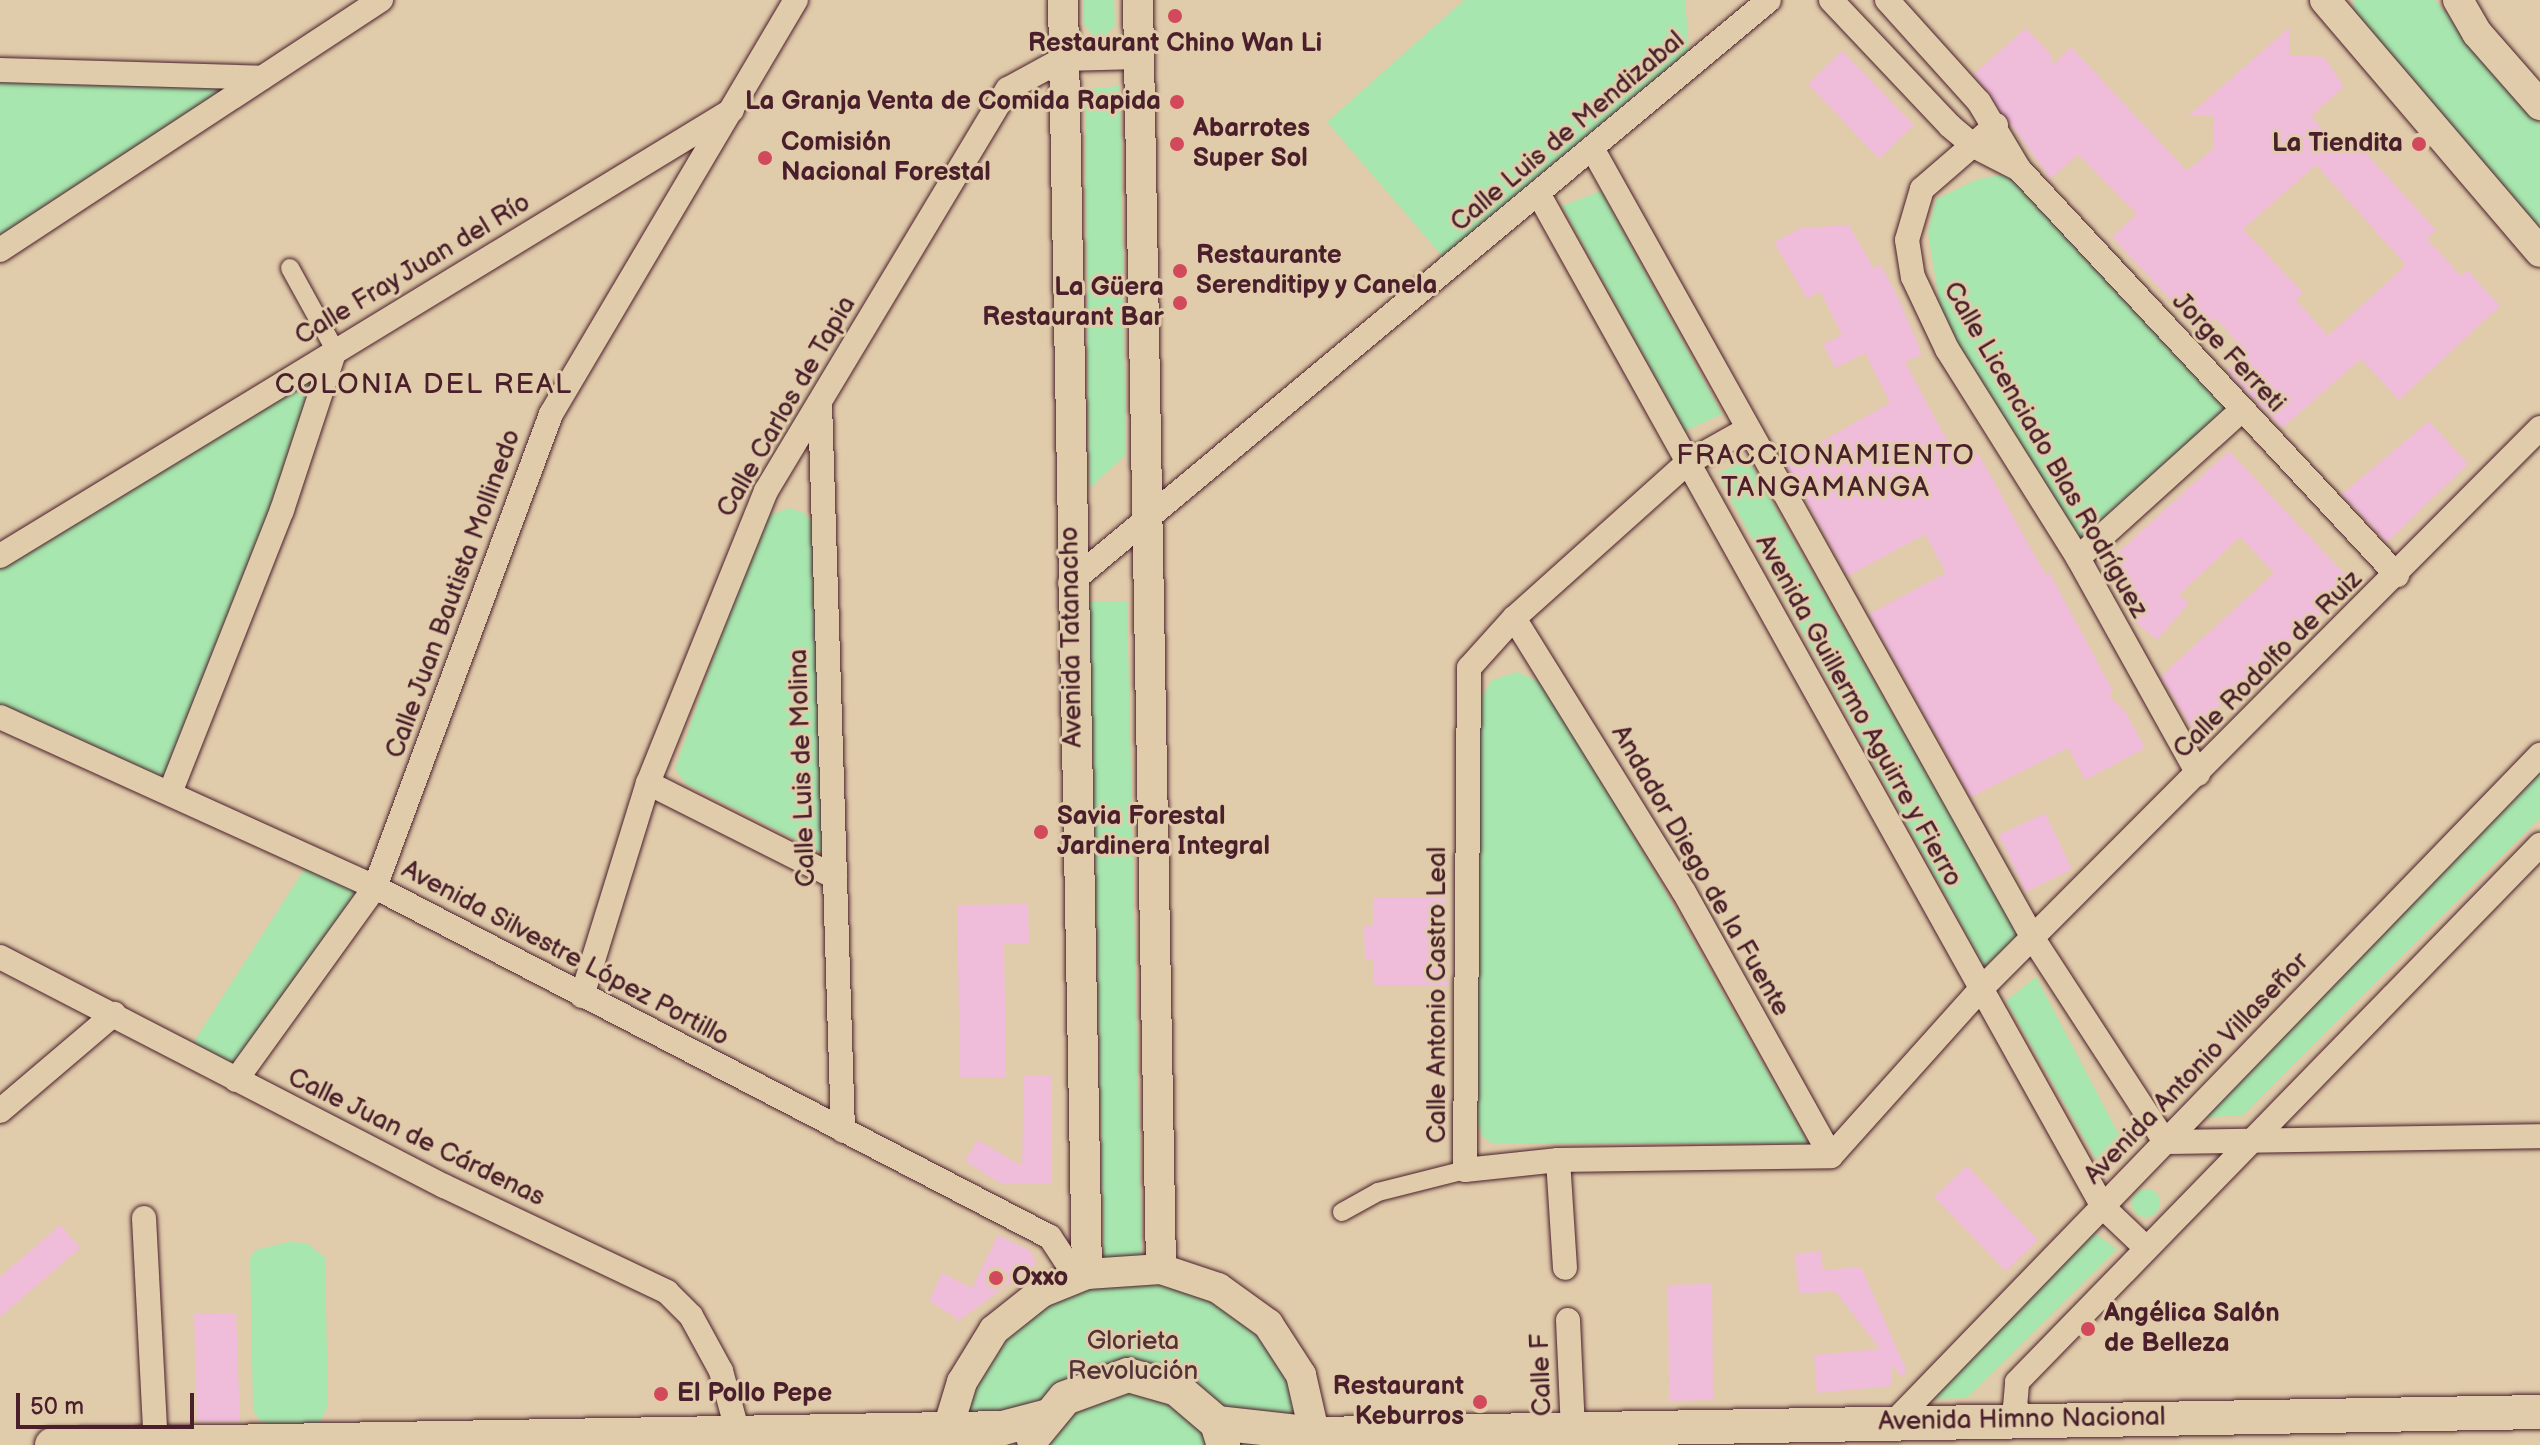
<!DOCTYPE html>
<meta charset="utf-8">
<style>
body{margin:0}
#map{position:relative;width:2540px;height:1445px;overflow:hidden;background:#e0cbaa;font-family:"Balsamiq Sans",sans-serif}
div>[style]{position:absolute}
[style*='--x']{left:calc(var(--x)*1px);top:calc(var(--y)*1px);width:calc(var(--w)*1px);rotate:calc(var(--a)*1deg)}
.green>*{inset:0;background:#a7e6ae}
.round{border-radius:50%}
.building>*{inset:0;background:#efbcda}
.roads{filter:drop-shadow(0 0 2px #4a1f2b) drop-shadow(0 0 2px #4a1f2b)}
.pedestrian>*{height:18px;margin:-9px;padding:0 9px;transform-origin:9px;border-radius:9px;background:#e0cbaa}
.minor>*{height:24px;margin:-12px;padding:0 12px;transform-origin:12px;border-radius:12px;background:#e0cbaa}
.tertiary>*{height:30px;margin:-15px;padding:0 15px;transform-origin:15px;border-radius:15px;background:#e0cbaa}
.secondary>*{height:34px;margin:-17px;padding:0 17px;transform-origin:17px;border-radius:17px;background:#e0cbaa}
.dots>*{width:22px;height:22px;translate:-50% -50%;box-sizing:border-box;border:4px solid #e0cbaa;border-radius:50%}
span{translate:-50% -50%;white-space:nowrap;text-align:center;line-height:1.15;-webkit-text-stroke:6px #e0cbaa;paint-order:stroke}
.poi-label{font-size:26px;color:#4a1f2b;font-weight:700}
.right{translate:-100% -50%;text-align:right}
.left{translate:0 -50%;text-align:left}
.street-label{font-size:26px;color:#4a1f2b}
.park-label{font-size:26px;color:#533338}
.neighbourhood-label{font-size:28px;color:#4a1f2b;letter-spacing:2px}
.scale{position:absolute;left:16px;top:1393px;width:178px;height:36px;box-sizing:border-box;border:4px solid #4a1f2b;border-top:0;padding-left:10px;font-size:24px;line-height:28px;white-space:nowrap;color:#4a1f2b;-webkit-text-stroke:6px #e0cbaa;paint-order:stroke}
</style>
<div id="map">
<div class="green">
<i style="clip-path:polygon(1084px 0,1114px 0,1115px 26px,1098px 42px,1084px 24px)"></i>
<i style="clip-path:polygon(1464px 0,1685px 0,1689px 51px,1443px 257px,1327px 122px)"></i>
<i style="clip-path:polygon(2354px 0,2435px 0,2540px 125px,2540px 231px,2353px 11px)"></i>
<i style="clip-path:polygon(0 70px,262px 78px,0 250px)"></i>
<i style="clip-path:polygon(1120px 86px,1126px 454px,1089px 489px,1085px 89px)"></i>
<i style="clip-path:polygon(2006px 174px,2026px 181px,2243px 409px,2079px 554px,1947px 349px,1928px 233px,1936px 199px,1978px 179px)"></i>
<i style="clip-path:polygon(1601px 191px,1722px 414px,1685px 431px,1562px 206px)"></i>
<i style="clip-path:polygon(335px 350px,170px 793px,0 717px,0 556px)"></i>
<i style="clip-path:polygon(1747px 458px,2018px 934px,1984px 967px,1717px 474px)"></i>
<i style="clip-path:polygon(789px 508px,804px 513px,816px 527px,828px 856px,686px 784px,675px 769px,755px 536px,767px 516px)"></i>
<i style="clip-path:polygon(1089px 601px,1127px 601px,1142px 1259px,1104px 1262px)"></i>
<i style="clip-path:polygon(1517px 672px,1548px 685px,1808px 1143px,1493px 1144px,1483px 1137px,1478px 1124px,1477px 704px,1492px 680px)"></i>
<i style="clip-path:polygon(2540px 773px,2540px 818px,2243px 1115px,2195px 1118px)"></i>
<i style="clip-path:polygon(312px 857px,375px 887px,236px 1080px,186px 1054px)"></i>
<i style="clip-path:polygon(2036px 977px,2119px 1135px,2096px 1159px,2006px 1001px)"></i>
<i class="round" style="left:2132px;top:1189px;width:28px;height:28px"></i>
<i style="clip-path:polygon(2086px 1227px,2117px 1249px,1967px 1398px,1921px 1399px)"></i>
<i style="clip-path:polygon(288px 1242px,307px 1243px,325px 1258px,328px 1406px,320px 1422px,308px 1426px,269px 1424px,260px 1421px,253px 1410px,250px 1258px,256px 1250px)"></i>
<i style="clip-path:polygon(1161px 1269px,1268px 1324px,1315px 1445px,951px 1445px,953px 1409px,1042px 1292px)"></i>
</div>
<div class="building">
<i style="clip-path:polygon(evenodd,2290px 27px,2289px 55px,2324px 57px,2344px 87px,2311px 116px,2339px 148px,2351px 137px,2436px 230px,2427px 239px,2461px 276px,2467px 270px,2500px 306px,2399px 400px,2361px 359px,2282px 428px,2227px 370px,2247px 352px,2215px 318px,2201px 332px,2112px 237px,2137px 214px,2078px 154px,2051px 179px,1974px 74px,2026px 28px,2052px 56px,2052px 65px,2071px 47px,2187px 171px,2213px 149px,2214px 116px,2188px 116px,2290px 27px,2316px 165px,2406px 265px,2328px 336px,2296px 300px,2303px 293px,2243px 229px,2316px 165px)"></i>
<i style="clip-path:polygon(1842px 51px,1914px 125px,1879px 159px,1808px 84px)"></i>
<i style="clip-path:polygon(1849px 225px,1874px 269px,1881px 265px,1900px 302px,1922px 354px,1905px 362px,1939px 426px,1961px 463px,1978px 453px,2045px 574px,2049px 572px,2113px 691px,2109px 696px,2125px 711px,2145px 748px,2085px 780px,2068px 748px,1971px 797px,1869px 614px,1946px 573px,1925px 534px,1848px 576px,1785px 462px,1890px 403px,1865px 353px,1835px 368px,1823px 344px,1842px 335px,1820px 291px,1807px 299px,1774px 242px,1801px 228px)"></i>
<i style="clip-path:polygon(2429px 421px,2468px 464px,2387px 542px,2342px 494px)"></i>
<i style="clip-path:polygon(2229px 451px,2354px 584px,2193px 730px,2161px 676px,2274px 573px,2240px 537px,2179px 595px,2189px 603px,2157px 640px,2134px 621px,2137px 617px,2101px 568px)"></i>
<i style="clip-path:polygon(2045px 813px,2072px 869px,2026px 892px,1999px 835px)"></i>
<i style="clip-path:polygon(1446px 897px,1447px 985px,1374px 986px,1374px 960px,1365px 960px,1364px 926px,1373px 925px,1373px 898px)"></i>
<i style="clip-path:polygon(1028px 904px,1029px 944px,1004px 944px,1006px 1077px,960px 1077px,957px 905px)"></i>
<i style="clip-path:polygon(1024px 1076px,1052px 1076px,1052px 1184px,1002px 1184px,965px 1161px,978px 1140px,1022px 1166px)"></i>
<i style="clip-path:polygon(1967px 1166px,2038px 1240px,2006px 1271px,1934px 1197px)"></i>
<i style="clip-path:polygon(60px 1225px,80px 1248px,0 1317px,0 1277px)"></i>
<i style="clip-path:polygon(998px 1235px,1031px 1251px,1036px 1264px,954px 1324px,957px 1318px,929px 1301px,942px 1273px,972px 1288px)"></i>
<i style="clip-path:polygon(1821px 1251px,1823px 1270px,1861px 1267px,1907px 1372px,1901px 1376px,1892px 1365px,1891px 1386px,1817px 1393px,1814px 1355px,1880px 1349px,1835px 1291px,1799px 1294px,1795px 1254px)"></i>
<i style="clip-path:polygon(1712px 1284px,1713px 1400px,1669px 1401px,1668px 1285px)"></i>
<i style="clip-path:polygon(236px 1313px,240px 1422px,197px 1422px,194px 1314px)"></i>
</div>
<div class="roads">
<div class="pedestrian">
<i style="--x:290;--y:268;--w:94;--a:61.2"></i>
<i style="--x:1342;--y:1212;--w:41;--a:-29.1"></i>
<i style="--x:1378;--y:1192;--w:90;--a:-14.2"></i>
</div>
<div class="minor">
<i style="--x:1831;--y:0;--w:173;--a:46.6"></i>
<i style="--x:1950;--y:126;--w:31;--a:40"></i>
<i style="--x:1974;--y:146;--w:51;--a:27.1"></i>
<i style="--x:1887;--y:0;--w:137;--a:48"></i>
<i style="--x:1979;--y:102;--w:78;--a:59.2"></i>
<i style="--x:2019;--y:169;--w:555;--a:47.05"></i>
<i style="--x:0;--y:70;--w:262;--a:1.7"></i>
<i style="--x:1996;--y:125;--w:98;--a:139.1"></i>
<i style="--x:1922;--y:189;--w:53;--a:106.4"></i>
<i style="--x:1907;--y:240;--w:37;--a:81"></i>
<i style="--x:1913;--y:277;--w:80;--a:64.7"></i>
<i style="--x:1947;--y:349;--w:247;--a:57.9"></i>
<i style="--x:2078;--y:558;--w:247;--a:60.9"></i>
<i style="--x:1592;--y:148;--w:907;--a:60.83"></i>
<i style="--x:2034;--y:940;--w:241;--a:57"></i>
<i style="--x:2165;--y:1142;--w:375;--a:-0.9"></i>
<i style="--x:1538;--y:193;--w:1161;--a:60.87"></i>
<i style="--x:2103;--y:1207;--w:57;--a:43.6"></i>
<i style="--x:0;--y:250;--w:456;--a:-33.3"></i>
<i style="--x:820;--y:403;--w:728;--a:88.19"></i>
<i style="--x:1746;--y:430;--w:68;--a:150.8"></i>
<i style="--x:1687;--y:463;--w:232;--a:138.1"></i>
<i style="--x:1514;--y:618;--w:67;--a:132"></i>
<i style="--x:1469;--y:668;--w:502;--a:90.46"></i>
<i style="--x:1465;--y:1170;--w:94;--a:-6.1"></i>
<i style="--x:1558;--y:1160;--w:273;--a:-0.8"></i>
<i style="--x:1831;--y:1156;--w:224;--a:-48.1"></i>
<i style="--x:1981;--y:989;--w:792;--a:-45.1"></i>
<i style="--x:0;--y:556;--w:857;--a:-31.35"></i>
<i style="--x:2078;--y:558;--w:222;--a:-42.1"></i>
<i style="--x:1070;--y:583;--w:910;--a:-39.83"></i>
<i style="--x:1514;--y:618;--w:322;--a:58.2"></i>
<i style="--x:1684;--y:892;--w:302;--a:60.9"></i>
<i style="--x:0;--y:717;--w:412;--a:24.4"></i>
<i style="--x:375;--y:887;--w:760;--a:27.41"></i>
<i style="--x:1050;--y:1237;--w:49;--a:56.6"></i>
<i style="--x:648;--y:783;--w:209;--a:26.7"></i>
<i style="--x:170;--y:793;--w:304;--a:-68.4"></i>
<i style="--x:282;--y:510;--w:169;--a:-71.7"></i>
<i style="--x:0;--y:957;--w:500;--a:27.3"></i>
<i style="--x:444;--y:1186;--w:247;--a:25.4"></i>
<i style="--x:667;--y:1292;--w:34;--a:45"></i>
<i style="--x:691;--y:1316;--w:63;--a:61.4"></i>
<i style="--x:721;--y:1371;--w:64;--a:74.7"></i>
<i style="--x:582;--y:996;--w:223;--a:-72.8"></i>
<i style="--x:648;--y:783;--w:315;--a:-68"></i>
<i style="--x:766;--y:491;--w:469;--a:-59"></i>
<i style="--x:1008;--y:89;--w:63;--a:-28.6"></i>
<i style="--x:1063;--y:59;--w:76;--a:-1.5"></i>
<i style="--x:236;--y:1080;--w:238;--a:-54.2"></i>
<i style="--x:375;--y:887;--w:505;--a:-69.59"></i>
<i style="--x:551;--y:414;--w:481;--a:-59.4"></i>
<i style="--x:0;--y:1111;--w:150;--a:-40.4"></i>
<i style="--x:1558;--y:1160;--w:108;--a:86.3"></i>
<i style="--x:144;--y:1218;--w:227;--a:87"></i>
<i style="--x:1568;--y:1320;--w:109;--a:87.4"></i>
<i style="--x:2026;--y:1420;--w:17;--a:-130"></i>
<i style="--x:2015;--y:1407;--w:25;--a:-85"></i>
<i style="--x:2017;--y:1382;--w:750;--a:-45.76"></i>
<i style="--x:1894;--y:1422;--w:929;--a:-45.92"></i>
</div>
<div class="tertiary">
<i style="--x:1063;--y:0;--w:1274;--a:88.92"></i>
<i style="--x:1138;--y:0;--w:1269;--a:88.96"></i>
<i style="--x:2325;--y:0;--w:331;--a:49.5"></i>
<i style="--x:2458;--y:0;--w:38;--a:60"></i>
<i style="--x:2477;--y:33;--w:96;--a:48.8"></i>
<i style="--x:950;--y:1445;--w:17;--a:-97"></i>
<i style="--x:948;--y:1428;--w:48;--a:-73.1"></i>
<i style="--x:962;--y:1382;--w:61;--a:-58.4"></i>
<i style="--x:994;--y:1330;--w:61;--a:-38.4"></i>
<i style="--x:1042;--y:1292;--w:48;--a:-21.8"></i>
<i style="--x:1087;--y:1274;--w:74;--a:-3.9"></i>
<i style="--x:1161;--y:1269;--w:60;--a:18.4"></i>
<i style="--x:1218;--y:1288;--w:62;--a:35.8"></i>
<i style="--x:1268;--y:1324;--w:61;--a:57.1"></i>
<i style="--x:1301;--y:1375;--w:72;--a:77.1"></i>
</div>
<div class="secondary">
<i style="--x:1217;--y:1423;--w:101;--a:6.3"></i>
<i style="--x:1317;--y:1434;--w:1223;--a:-1.03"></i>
<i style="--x:1033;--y:1437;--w:50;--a:-50.6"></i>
<i style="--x:1065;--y:1398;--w:67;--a:-20.1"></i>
<i style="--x:1128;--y:1375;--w:51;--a:15.9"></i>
<i style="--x:1177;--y:1389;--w:52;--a:40.4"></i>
<i style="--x:1217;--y:1423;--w:21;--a:73"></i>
<i style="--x:52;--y:1445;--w:951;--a:-1.02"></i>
<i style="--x:1003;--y:1428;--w:43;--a:-14.7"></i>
</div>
</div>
<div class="dots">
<i style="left:1175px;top:16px;background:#d1495b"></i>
<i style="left:1177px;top:102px;background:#d1495b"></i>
<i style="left:1177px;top:144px;background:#d1495b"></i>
<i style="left:2419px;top:144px;background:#d1495b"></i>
<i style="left:765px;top:158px;background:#d1495b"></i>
<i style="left:1180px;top:271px;background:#d1495b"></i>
<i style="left:1180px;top:303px;background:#d1495b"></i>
<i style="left:1041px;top:832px;background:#d1495b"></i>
<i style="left:996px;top:1278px;background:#d1495b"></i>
<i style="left:2088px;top:1329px;background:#d1495b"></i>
<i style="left:661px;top:1394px;background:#d1495b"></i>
<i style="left:1480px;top:1402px;background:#d1495b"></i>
</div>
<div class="poi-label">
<span style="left:1175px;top:44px">Restaurant Chino Wan Li</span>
<span class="right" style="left:1161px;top:102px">La Granja Venta de Comida Rapida</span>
<span class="left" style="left:1193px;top:144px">Abarrotes<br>Super Sol</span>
<span class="left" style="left:781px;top:158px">Comisión<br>Nacional Forestal</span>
<span class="right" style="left:2403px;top:144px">La Tiendita</span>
<span class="left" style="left:1196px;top:271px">Restaurante<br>Serenditipy y Canela</span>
<span class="right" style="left:1164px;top:303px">La Güera<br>Restaurant Bar</span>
<span class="left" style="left:1057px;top:832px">Savia Forestal<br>Jardinera Integral</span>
<span class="left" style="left:1012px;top:1278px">Oxxo</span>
<span class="left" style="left:2104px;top:1329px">Angélica Salón<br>de Belleza</span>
<span class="right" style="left:1464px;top:1402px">Restaurant<br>Keburros</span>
<span class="left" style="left:677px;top:1394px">El Pollo Pepe</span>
</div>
<div class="street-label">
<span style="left:1568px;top:132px;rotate:-40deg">Calle Luis de Mendizabal</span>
<span style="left:413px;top:270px;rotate:-31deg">Calle Fray Juan del Río</span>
<span style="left:2228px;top:353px;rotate:47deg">Jorge Ferreti</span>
<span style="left:787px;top:407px;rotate:-60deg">Calle Carlos de Tapia</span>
<span style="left:2045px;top:450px;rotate:60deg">Calle Licenciado Blas Rodríguez</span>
<span style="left:454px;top:594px;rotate:-70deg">Calle Juan Bautista Mollinedo</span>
<span style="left:1072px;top:637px;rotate:-91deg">Avenida Tatanacho</span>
<span style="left:2268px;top:665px;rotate:-45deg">Calle Rodolfo de Ruiz</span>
<span style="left:1858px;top:711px;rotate:61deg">Avenida Guillermo Aguirre y Fierro</span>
<span style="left:803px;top:768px;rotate:-92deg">Calle Luis de Molina</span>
<span style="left:1700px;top:871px;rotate:60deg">Andador Diego de la Fuente</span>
<span style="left:565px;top:954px;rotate:28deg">Avenida Silvestre López Portillo</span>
<span style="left:1438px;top:995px;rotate:-90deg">Calle Antonio Castro Leal</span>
<span style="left:2197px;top:1069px;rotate:-46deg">Avenida Antonio Villaseñor</span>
<span style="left:416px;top:1138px;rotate:26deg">Calle Juan de Cárdenas</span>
<span style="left:1542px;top:1375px;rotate:-92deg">Calle F</span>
<span style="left:2022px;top:1420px;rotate:-1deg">Avenida Himno Nacional</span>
</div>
<div class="park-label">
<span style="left:1133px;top:1357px">Glorieta<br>Revolución</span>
</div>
<div class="neighbourhood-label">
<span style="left:424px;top:385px">COLONIA DEL REAL</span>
<span style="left:1826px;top:472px">FRACCIONAMIENTO<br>TANGAMANGA</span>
</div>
<div class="scale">50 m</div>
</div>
